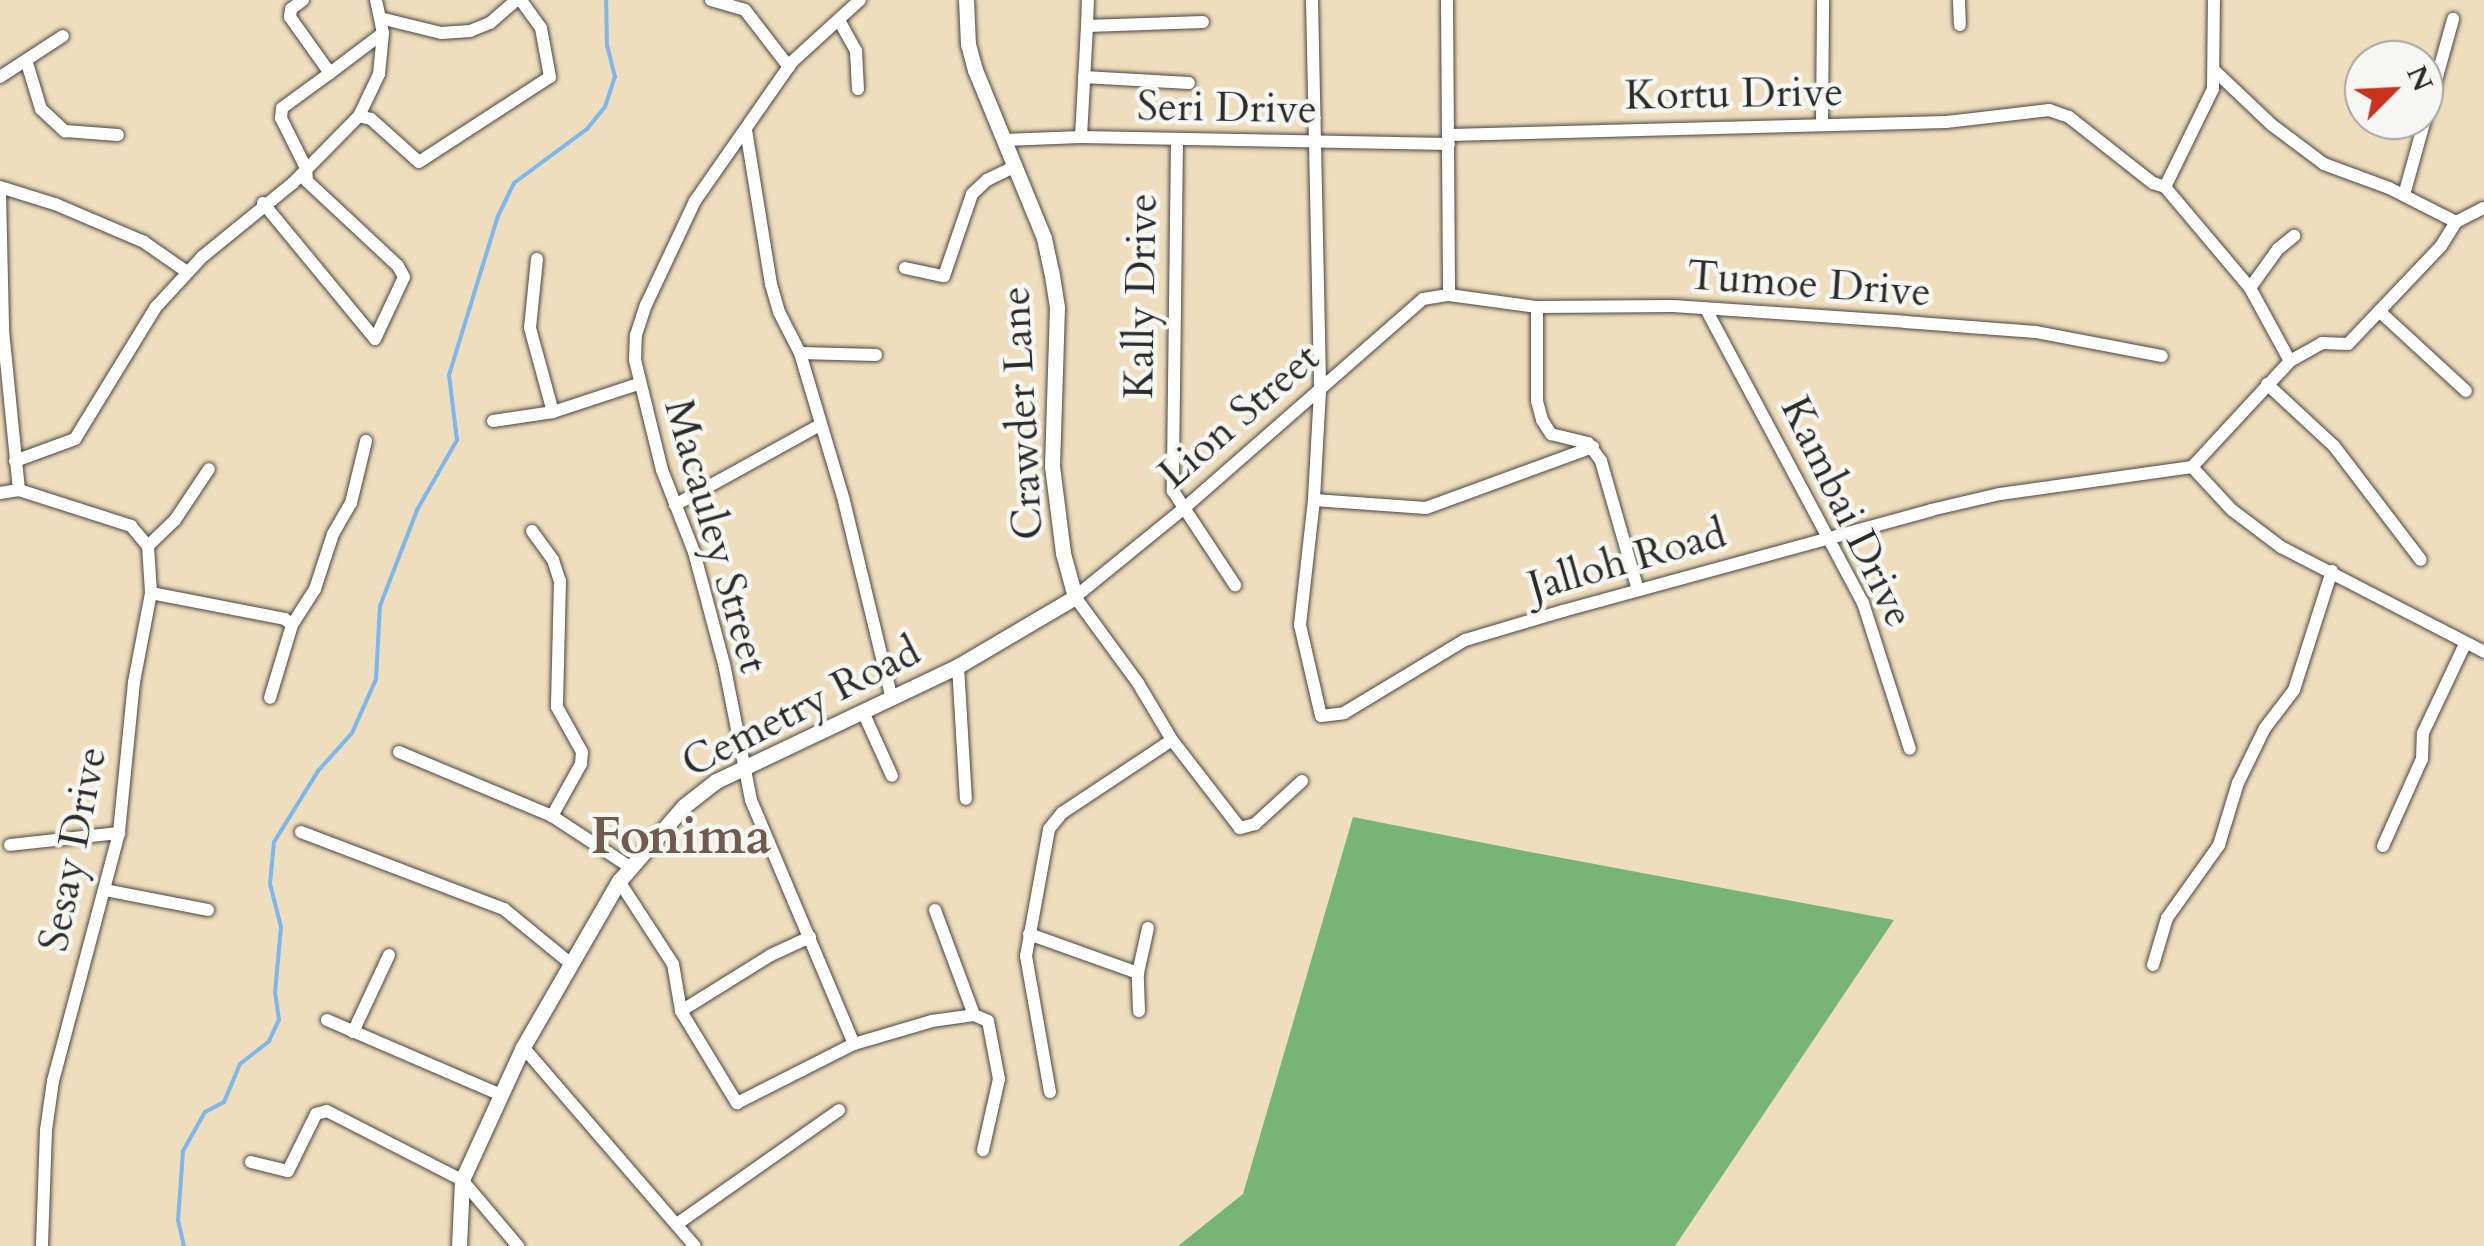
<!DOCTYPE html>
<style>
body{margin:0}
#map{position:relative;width:2484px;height:1246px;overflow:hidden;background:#efdebd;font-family:Cardo,serif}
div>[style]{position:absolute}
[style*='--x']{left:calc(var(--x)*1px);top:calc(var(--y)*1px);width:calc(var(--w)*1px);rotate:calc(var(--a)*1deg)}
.forest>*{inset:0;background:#77b576}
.stream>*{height:4px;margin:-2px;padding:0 2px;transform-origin:2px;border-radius:2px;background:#7cb7ee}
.roads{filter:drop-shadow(0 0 2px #484641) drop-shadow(0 0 2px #484641)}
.minor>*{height:12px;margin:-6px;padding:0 6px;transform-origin:6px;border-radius:6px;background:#fff}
.tertiary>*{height:15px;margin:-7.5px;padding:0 7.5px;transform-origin:7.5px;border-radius:7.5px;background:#fff}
span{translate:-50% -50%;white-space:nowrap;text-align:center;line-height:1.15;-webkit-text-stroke:9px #f6f6f2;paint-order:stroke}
.street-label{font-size:42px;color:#2b2b2b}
.district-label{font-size:52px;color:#705c4e;font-weight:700}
.north{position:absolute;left:2344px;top:40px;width:100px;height:100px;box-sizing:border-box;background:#f6f6f2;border:2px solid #a5a5a2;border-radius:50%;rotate:66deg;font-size:28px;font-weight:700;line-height:40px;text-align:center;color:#2b2b2b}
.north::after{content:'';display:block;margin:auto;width:35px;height:45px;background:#c8321e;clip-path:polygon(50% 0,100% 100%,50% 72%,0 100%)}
</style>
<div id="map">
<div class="forest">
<i style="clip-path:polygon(1353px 817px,1525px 851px,1894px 920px,1675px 1246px,1178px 1246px,1243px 1194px)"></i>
</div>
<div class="stream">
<i style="--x:184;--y:1246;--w:26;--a:-103"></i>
<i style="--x:178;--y:1221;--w:70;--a:-85.9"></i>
<i style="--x:183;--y:1151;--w:45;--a:-60.6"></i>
<i style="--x:205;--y:1112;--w:21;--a:-28"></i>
<i style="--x:224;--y:1102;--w:41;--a:-67.2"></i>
<i style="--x:240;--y:1064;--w:37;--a:-38"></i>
<i style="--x:269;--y:1041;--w:23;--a:-65"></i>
<i style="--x:279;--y:1020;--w:27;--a:-98"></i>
<i style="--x:275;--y:993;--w:66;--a:-84.8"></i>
<i style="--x:281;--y:927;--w:44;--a:-104.3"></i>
<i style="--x:270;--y:884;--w:42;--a:-84.6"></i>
<i style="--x:274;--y:842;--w:84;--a:-58.2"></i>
<i style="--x:318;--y:771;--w:51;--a:-48.2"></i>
<i style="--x:352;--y:733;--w:59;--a:-66"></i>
<i style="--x:376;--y:679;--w:73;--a:-86.9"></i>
<i style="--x:380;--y:606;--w:103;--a:-68.9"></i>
<i style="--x:417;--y:510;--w:81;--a:-60.3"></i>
<i style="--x:457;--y:440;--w:65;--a:-97"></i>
<i style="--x:449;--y:375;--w:166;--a:-72.9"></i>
<i style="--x:498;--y:216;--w:37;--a:-64"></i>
<i style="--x:514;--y:183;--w:91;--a:-36.5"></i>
<i style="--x:587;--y:129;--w:28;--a:-51"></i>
<i style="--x:605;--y:107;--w:32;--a:-72"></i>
<i style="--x:615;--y:77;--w:32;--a:-104"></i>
<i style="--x:607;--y:46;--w:46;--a:-91.2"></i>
</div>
<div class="roads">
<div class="minor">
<i style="--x:303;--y:0;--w:15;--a:143"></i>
<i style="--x:291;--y:9;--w:8;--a:97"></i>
<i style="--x:290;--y:17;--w:69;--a:54.5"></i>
<i style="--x:330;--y:73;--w:66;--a:-37"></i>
<i style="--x:711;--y:0;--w:35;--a:16"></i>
<i style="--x:745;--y:10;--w:72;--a:52.3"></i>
<i style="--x:1312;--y:0;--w:391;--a:88.8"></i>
<i style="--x:1320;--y:391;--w:109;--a:93.2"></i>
<i style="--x:1314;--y:500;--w:126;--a:96.4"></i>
<i style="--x:1300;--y:625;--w:93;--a:77"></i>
<i style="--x:1321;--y:716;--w:23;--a:-7"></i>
<i style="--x:1344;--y:713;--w:141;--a:-31.1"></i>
<i style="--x:1465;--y:640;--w:102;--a:-16.5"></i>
<i style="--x:1563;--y:611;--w:382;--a:-15.3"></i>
<i style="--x:1931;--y:510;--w:71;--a:-13.1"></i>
<i style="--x:2000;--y:494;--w:194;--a:-8"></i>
<i style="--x:1447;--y:0;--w:295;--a:89.6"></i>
<i style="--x:1959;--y:0;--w:25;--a:88"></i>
<i style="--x:380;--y:18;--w:63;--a:13.8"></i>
<i style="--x:441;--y:33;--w:29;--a:-4"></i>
<i style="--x:470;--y:31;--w:22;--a:-22"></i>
<i style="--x:490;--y:23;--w:35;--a:-41"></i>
<i style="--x:840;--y:22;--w:33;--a:61"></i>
<i style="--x:856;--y:51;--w:38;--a:87"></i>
<i style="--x:1087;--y:26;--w:26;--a:-88"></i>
<i style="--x:27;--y:63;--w:48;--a:73.1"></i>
<i style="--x:41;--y:109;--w:33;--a:43"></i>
<i style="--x:65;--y:131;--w:53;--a:4.3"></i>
<i style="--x:2215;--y:71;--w:79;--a:43.5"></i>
<i style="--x:2272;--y:125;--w:65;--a:36.9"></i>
<i style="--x:2324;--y:164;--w:69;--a:20.3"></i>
<i style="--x:2389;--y:188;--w:75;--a:26.9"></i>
<i style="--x:0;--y:77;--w:75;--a:-33.1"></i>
<i style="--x:1084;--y:77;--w:105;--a:3.3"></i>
<i style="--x:359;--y:116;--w:12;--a:14"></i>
<i style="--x:371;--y:119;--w:64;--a:41.9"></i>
<i style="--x:419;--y:162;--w:156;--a:-33"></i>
<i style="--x:550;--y:77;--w:50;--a:-100.4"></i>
<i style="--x:541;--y:28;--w:34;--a:-126"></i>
<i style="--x:1822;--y:124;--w:124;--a:-89.5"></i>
<i style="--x:746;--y:130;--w:156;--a:80.8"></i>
<i style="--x:771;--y:284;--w:29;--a:74"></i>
<i style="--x:779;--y:312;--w:46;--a:62.9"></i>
<i style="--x:800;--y:353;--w:154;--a:73.4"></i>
<i style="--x:844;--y:501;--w:200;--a:76.4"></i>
<i style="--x:1450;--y:135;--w:496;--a:-1.5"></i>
<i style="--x:1946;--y:122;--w:104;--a:-6.6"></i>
<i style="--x:2049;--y:110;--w:21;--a:19"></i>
<i style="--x:2069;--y:117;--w:107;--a:38.2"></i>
<i style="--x:2153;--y:183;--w:13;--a:18"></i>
<i style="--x:2165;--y:187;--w:109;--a:-63.9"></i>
<i style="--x:2213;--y:89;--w:89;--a:-89.4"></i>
<i style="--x:1081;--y:137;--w:111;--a:-86.9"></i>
<i style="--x:1087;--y:26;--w:116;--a:-2"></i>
<i style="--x:1004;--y:140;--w:77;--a:-2.2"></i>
<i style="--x:1081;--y:137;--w:368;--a:1.1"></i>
<i style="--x:1177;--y:141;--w:350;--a:90.7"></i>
<i style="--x:1173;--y:491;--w:113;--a:56.6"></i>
<i style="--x:0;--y:187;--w:58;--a:17.2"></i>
<i style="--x:55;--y:204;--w:97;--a:23.1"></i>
<i style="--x:144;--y:242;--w:52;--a:34.9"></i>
<i style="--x:2165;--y:187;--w:132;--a:49.9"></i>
<i style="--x:2250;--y:288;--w:83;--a:61.3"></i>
<i style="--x:0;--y:193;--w:137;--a:88.7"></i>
<i style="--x:3;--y:330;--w:161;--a:84.3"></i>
<i style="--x:2404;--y:195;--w:183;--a:-74.4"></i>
<i style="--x:263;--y:203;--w:176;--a:50.5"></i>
<i style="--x:375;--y:339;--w:68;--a:-64.9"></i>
<i style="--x:404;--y:277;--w:13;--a:-119"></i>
<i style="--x:398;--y:266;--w:125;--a:-137"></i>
<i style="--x:307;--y:181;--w:13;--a:-94"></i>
<i style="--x:306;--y:168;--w:56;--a:-116.6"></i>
<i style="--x:281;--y:118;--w:10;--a:-84"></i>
<i style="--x:282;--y:108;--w:59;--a:-36.1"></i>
<i style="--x:537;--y:259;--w:69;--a:95.8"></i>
<i style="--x:530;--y:328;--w:87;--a:74.7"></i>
<i style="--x:905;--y:268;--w:40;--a:12"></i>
<i style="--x:944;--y:276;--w:87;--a:-71.1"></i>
<i style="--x:972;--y:194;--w:21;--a:-43"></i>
<i style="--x:987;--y:180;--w:30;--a:-26"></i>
<i style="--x:2250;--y:288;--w:48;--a:-54.3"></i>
<i style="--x:2278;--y:249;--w:21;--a:-39"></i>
<i style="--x:1537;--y:307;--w:94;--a:90"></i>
<i style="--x:1537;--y:401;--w:20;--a:75"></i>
<i style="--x:1542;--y:420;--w:17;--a:57"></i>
<i style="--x:1551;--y:434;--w:38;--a:14"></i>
<i style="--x:1588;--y:443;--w:22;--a:54"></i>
<i style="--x:1601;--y:461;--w:134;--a:74"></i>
<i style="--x:1707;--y:311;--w:331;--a:61.9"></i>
<i style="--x:1863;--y:603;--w:153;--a:72.2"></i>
<i style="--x:2379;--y:311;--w:118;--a:42.6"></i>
<i style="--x:800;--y:353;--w:76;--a:1.5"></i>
<i style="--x:2267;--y:384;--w:91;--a:42.8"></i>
<i style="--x:2334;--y:446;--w:143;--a:52.7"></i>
<i style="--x:493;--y:421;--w:61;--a:-8.5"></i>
<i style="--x:553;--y:412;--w:89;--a:-18.2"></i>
<i style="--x:15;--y:461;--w:64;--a:-20.1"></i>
<i style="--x:75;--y:439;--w:155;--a:-58.5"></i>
<i style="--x:156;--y:307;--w:68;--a:-47.4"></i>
<i style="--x:202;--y:257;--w:117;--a:-39.1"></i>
<i style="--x:293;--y:183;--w:94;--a:-45.4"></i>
<i style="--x:359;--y:116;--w:47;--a:-64.5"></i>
<i style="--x:379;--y:74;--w:41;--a:-84.4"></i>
<i style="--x:383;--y:33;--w:34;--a:-102"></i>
<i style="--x:2192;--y:467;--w:144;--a:-47.2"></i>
<i style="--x:2290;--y:361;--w:37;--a:-29"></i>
<i style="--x:2322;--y:343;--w:26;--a:2"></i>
<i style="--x:2348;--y:344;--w:135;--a:-46.5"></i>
<i style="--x:2441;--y:246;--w:28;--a:-58"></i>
<i style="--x:2456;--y:222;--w:31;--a:-27"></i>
<i style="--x:2192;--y:467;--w:59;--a:47.1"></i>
<i style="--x:2232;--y:510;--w:61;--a:37.1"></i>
<i style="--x:2281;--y:547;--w:229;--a:27.3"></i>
<i style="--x:0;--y:493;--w:19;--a:-9"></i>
<i style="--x:19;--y:490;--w:118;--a:17.8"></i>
<i style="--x:131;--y:526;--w:26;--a:50"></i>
<i style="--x:148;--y:546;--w:47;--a:86.3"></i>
<i style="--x:151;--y:593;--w:91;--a:100.8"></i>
<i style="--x:134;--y:682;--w:152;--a:95.7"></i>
<i style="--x:119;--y:833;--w:257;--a:104.9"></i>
<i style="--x:53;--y:1081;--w:49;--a:98.1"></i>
<i style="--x:46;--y:1130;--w:116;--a:92"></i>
<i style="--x:1314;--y:500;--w:112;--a:4.1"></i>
<i style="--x:1426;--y:508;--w:178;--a:-20.1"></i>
<i style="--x:675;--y:505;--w:163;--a:-28.9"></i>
<i style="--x:532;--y:531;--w:36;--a:54"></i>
<i style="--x:553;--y:560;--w:22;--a:72"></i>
<i style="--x:560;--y:581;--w:126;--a:91.4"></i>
<i style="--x:557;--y:707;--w:51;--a:60.9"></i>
<i style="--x:582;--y:752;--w:12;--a:95"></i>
<i style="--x:581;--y:764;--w:60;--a:119.1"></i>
<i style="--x:148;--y:546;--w:37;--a:-44"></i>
<i style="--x:175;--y:520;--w:61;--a:-56.3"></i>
<i style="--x:151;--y:593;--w:136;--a:11"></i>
<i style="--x:285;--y:619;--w:9;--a:41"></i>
<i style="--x:292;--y:625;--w:76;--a:106.8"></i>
<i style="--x:292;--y:625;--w:43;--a:-57.4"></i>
<i style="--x:315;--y:589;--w:58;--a:-71.9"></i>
<i style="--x:333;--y:534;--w:36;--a:-60"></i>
<i style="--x:351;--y:503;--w:64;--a:-76.4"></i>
<i style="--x:958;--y:666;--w:133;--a:86.6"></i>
<i style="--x:863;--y:712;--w:70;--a:65.6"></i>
<i style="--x:399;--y:752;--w:166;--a:22.7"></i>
<i style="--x:552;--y:816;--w:93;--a:33.2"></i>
<i style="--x:1302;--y:781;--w:64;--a:137.5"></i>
<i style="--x:1255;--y:824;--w:16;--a:165"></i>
<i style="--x:1240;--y:828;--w:111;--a:-127.7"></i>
<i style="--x:1172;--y:740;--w:66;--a:-120.8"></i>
<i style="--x:1138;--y:683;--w:107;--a:-126.2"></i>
<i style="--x:1075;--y:597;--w:138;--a:-39.1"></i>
<i style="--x:1182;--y:510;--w:320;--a:-41.2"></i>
<i style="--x:1423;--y:299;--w:26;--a:-9"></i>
<i style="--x:1449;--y:295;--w:89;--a:7.8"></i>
<i style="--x:1537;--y:307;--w:136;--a:-0.4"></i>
<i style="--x:1673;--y:306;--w:233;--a:3.9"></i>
<i style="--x:1905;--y:322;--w:131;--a:4.4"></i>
<i style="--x:2036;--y:332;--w:128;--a:10.8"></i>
<i style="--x:301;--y:832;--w:217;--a:20.8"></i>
<i style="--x:504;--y:909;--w:85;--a:39.3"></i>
<i style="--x:10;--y:845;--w:110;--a:-6.3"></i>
<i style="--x:2383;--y:846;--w:95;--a:-65.9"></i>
<i style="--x:2422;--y:759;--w:26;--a:-88"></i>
<i style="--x:2423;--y:733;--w:98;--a:-64.7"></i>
<i style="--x:619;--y:881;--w:99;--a:57"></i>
<i style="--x:673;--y:964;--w:48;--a:80.3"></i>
<i style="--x:681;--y:1011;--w:108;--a:58.7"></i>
<i style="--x:737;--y:1103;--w:131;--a:-26.8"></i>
<i style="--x:854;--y:1044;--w:81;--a:-16.4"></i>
<i style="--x:932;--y:1021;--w:42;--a:-8.1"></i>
<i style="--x:974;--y:1015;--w:15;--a:23"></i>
<i style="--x:988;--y:1021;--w:59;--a:79.3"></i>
<i style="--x:999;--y:1079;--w:73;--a:102.7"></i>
<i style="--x:105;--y:890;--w:105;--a:11"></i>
<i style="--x:935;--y:910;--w:112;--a:69.6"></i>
<i style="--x:1029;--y:934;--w:116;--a:19.7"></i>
<i style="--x:2153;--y:965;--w:49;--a:-73.4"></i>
<i style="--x:2167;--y:918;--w:90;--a:-54.5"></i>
<i style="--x:2219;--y:845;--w:65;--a:-73"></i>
<i style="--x:2238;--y:783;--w:61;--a:-63.9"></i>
<i style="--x:2265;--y:728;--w:48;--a:-52.7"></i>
<i style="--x:2294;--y:690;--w:125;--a:-72.3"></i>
<i style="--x:681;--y:1011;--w:106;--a:-31.9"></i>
<i style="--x:771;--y:955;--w:43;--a:-24.8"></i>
<i style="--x:1139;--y:1011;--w:38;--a:-92"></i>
<i style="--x:1138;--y:973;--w:46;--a:-77.5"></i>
<i style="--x:327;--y:1020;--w:187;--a:23.3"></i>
<i style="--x:353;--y:1032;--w:85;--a:-64.9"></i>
<i style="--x:854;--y:1044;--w:265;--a:-112.9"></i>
<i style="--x:751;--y:800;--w:139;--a:-101.2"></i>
<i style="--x:724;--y:664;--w:116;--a:-105"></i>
<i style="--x:694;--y:552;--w:88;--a:-111.3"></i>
<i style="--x:662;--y:470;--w:113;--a:-103.8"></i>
<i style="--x:635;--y:360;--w:25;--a:-88"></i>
<i style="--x:636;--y:335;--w:32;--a:-72"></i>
<i style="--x:646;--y:305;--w:115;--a:-64.8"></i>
<i style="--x:695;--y:201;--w:169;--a:-55.1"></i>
<i style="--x:792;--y:62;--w:92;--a:-42.4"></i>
<i style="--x:523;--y:1047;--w:263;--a:49.2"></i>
<i style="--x:1050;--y:1092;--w:138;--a:-100"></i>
<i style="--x:1026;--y:956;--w:129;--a:-79.7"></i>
<i style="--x:1049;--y:829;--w:21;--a:-51"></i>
<i style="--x:1062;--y:813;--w:132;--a:-33.6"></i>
<i style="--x:251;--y:1162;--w:38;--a:14"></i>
<i style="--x:288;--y:1171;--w:64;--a:-63.8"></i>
<i style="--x:316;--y:1114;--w:11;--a:-15"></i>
<i style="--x:327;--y:1111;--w:152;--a:27.1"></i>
<i style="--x:462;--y:1180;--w:87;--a:49.7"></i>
<i style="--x:677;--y:1224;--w:198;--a:-35.1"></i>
</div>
<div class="tertiary">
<i style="--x:459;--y:1246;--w:66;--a:-87.4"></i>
<i style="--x:462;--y:1180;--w:146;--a:-65.4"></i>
<i style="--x:523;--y:1047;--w:192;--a:-60"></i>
<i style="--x:619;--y:881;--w:99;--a:-49.1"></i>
<i style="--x:684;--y:806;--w:41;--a:-38"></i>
<i style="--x:716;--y:781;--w:268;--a:-25.4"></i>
<i style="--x:958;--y:666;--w:136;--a:-30.5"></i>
<i style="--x:1075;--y:597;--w:46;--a:-105.3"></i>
<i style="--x:1063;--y:553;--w:88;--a:-97.2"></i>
<i style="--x:1052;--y:466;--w:159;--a:-88.2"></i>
<i style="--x:1057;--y:307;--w:36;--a:-99"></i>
<i style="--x:1051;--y:271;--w:34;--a:-102"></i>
<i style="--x:1044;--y:238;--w:182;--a:-112.3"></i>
<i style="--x:975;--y:70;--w:27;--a:-105"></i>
<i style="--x:968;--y:44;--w:44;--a:-92.6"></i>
</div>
</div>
<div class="street-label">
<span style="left:1734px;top:94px;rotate:-1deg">Kortu Drive</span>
<span style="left:1227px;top:108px;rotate:1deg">Seri Drive</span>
<span style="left:1809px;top:284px;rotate:4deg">Tumoe Drive</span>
<span style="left:1141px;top:296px;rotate:-89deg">Kally Drive</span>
<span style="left:1022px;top:413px;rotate:-93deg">Crawder Lane</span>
<span style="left:1239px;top:416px;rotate:-41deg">Lion Street</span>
<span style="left:1847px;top:512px;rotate:64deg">Kambai Drive</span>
<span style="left:716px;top:536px;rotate:74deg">Macauley Street</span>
<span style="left:1627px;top:560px;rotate:-16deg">Jalloh Road</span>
<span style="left:801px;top:707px;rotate:-27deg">Cemetry Road</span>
<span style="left:73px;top:849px;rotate:-79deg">Sesay Drive</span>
</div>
<div class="district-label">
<span style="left:681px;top:838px">Fonima</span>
</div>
<div class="north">N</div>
</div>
